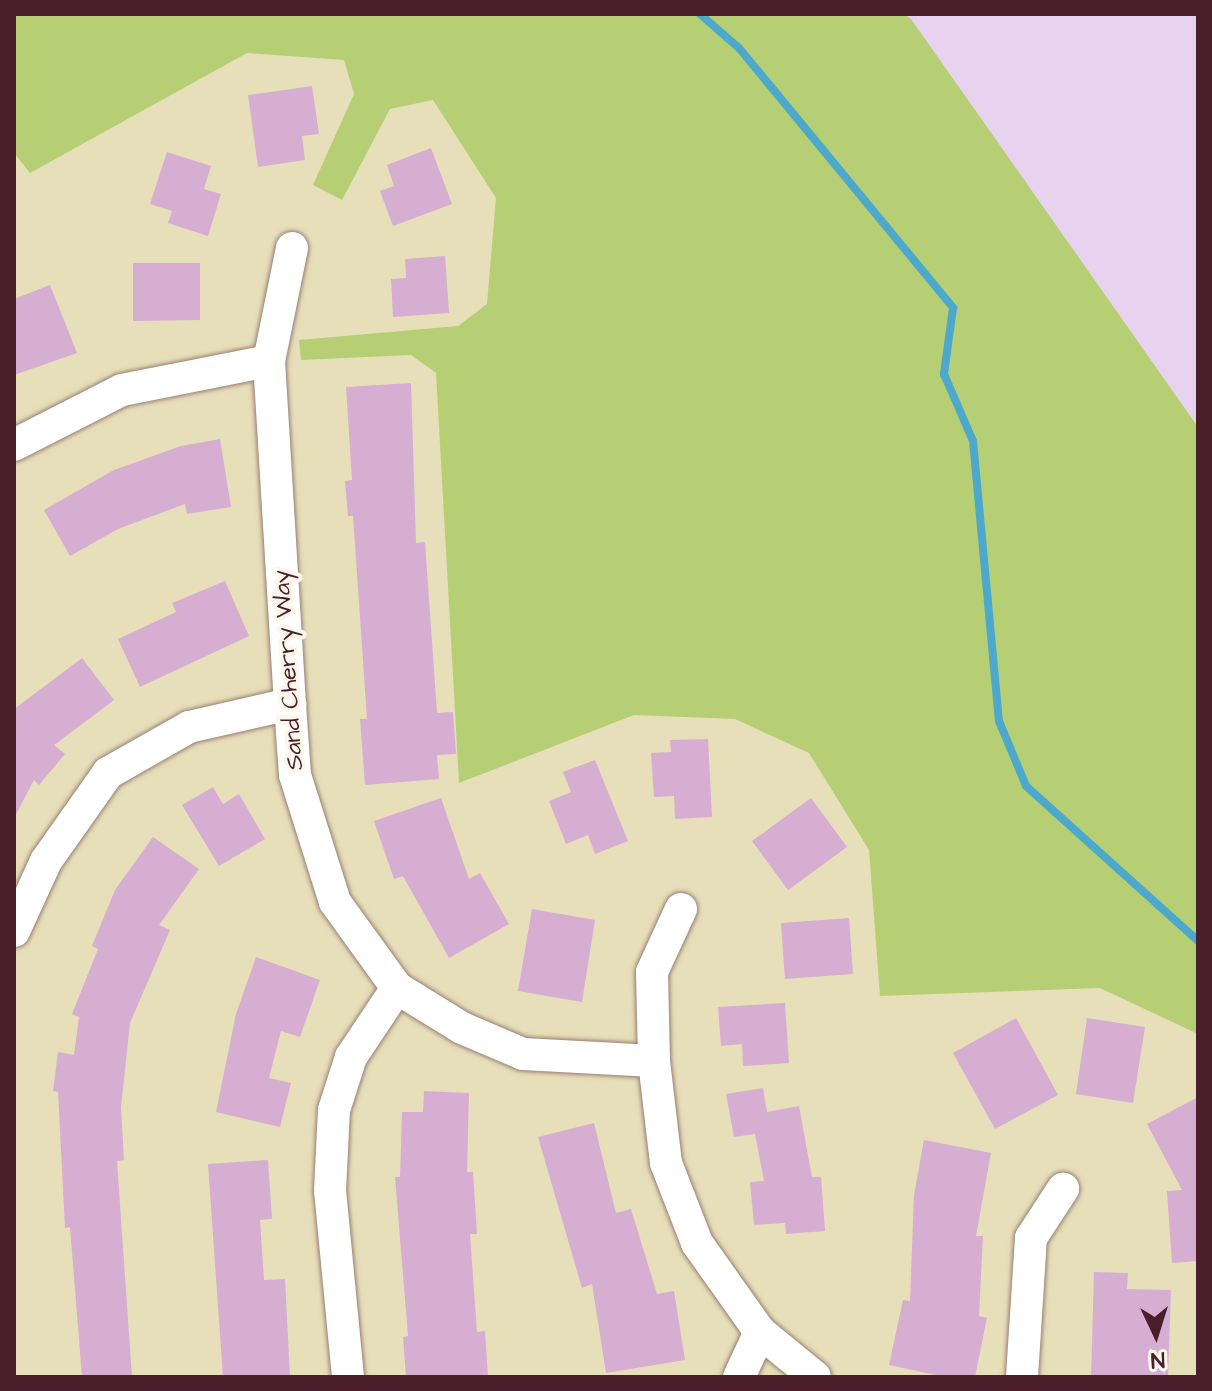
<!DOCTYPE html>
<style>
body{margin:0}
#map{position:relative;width:1212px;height:1391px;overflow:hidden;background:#e7dfba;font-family:"Architects Daughter",sans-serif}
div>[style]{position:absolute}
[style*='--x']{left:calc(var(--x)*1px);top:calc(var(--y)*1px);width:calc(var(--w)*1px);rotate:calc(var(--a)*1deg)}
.built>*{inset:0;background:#e7d2ef}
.green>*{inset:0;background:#b6cf74}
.stream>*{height:8px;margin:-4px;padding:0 4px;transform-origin:4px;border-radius:4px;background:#4ca9cb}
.building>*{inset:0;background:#d5aed2}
.roads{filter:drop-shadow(0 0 2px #987f72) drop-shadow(0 0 2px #987f72)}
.minor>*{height:32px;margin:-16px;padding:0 16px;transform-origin:16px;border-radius:16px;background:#fff}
span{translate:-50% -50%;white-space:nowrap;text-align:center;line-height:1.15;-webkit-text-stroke:8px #fbf7ec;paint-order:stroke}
.street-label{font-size:24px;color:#4a1f2b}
.frame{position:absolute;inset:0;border:16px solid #4a1f2b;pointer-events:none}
.north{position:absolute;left:1116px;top:1295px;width:80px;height:80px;-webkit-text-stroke:6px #fbf7ec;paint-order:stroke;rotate:176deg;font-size:22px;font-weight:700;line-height:32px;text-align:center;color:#4a1f2b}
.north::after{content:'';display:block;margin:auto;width:28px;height:36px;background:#4a1f2b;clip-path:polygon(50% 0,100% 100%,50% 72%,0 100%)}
</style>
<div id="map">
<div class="built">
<i style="clip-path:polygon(904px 14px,1198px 14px,1198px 427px,911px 19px)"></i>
</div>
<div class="green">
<i style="clip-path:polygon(14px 14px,904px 14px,911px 19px,1198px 427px,1198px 1034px,1100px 988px,880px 996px,869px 850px,809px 753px,735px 719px,634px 715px,459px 783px,436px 373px,411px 355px,301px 360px,299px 340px,458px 326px,487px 304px,496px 198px,433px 100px,390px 109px,342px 200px,313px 185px,354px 94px,344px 60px,247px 53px,30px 173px,14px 153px)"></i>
</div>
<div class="stream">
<i style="--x:700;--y:14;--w:52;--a:41.1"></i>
<i style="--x:739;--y:48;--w:337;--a:50.5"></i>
<i style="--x:953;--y:308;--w:67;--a:97.8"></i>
<i style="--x:944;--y:374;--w:73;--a:66.6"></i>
<i style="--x:973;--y:441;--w:281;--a:84.7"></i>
<i style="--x:999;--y:721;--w:70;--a:67.4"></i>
<i style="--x:1026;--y:786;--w:232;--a:42"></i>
</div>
<div class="building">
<i style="clip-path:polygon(312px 86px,319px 134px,302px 136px,305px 160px,258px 167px,248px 95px)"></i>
<i style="clip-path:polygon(431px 148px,452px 204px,393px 226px,380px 191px,394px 186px,387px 165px)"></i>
<i style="clip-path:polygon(167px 152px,211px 166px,204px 189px,221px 194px,208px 236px,168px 223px,172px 211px,150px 204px)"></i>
<i style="clip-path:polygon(445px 256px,449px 313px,393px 317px,391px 279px,406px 278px,405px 259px)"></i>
<i style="clip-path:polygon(133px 263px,200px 263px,200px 320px,133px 321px)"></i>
<i style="clip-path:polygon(50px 285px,77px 353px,14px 375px,14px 299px)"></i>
<i style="clip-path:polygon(411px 383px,416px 543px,425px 542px,437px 713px,453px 712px,456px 754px,437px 755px,439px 779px,365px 785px,360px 719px,367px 719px,353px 516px,348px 516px,345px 481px,352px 480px,346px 387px)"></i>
<i style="clip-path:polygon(220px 439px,231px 507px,187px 514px,185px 504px,118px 529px,70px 556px,44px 510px,114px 470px,181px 446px)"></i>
<i style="clip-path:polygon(225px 581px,249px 636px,140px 687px,118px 639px,176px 612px,172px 603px)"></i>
<i style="clip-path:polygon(82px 658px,114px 700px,54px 745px,65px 754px,39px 785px,34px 780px,14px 818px,14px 709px)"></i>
<i style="clip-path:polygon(708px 739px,712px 817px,675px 819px,674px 796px,654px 797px,651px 753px,671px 752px,670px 740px)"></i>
<i style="clip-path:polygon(595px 760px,628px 841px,595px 854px,588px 835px,566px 844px,549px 801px,571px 792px,563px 772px)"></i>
<i style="clip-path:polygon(213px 787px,223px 804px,239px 794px,265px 839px,219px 866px,182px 805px)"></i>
<i style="clip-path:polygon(441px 798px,469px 879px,480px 873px,509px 924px,449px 958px,403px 876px,394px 879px,374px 821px)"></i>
<i style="clip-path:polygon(811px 798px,847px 847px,788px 890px,752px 841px)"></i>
<i style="clip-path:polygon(153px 837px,199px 869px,159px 925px,170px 930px,130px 1023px,121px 1107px,124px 1160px,117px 1161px,132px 1377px,82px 1377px,70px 1227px,65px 1228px,58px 1092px,53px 1091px,58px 1052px,74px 1055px,79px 1017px,72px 1014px,98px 949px,92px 946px,115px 890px)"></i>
<i style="clip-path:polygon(532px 909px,595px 920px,582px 1002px,518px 991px)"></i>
<i style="clip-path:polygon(849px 918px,853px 974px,785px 979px,781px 923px)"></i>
<i style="clip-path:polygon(256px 957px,320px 980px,300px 1037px,281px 1031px,269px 1078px,291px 1083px,280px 1127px,216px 1112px,236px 1014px)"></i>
<i style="clip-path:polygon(785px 1003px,789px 1063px,743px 1066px,742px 1044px,721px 1046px,718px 1007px)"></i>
<i style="clip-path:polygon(1016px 1018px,1058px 1095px,995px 1129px,953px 1053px)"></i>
<i style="clip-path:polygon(1087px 1018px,1145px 1027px,1133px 1103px,1076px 1094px)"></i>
<i style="clip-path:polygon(763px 1088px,767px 1112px,799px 1106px,812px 1177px,821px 1177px,825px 1231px,786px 1234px,785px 1223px,754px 1225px,750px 1182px,764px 1181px,755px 1134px,734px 1137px,726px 1094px)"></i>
<i style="clip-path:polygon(424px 1091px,469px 1093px,467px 1172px,473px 1172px,477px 1234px,470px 1234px,477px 1332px,485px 1331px,488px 1377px,406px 1377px,403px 1337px,408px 1336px,395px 1177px,400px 1177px,402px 1112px,423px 1112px)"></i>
<i style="clip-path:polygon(1198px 1097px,1198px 1261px,1172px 1263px,1167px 1191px,1182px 1190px,1147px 1124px)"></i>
<i style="clip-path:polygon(594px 1123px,616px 1213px,631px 1209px,657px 1294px,674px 1291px,685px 1360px,606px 1373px,592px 1284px,582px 1288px,538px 1137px)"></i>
<i style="clip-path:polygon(924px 1140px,991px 1153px,976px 1236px,983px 1236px,979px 1316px,987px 1318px,975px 1377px,945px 1377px,889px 1365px,903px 1300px,910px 1301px,914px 1195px)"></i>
<i style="clip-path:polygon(268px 1160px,272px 1219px,260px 1220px,264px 1280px,285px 1279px,290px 1377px,223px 1377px,208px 1164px)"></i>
<i style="clip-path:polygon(1094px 1272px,1128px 1273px,1127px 1289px,1171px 1290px,1168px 1377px,1091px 1377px)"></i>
</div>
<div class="roads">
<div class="minor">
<i style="--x:292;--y:248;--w:115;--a:101.5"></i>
<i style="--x:269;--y:361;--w:344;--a:86.5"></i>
<i style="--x:290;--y:704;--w:71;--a:86"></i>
<i style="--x:295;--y:775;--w:133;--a:72.5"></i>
<i style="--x:335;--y:902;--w:106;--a:54.2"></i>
<i style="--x:397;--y:988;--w:76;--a:31.6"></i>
<i style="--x:462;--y:1028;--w:66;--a:23.1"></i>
<i style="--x:523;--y:1054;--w:131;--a:3.1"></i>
<i style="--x:14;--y:445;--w:121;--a:-27"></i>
<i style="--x:122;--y:390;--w:150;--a:-11.2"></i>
<i style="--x:681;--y:909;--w:69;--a:114.7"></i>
<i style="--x:652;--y:972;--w:89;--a:88.7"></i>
<i style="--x:654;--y:1061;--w:103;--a:83.3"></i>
<i style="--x:666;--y:1163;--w:86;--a:68.8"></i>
<i style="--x:697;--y:1243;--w:109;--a:54.7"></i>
<i style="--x:760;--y:1332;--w:71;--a:39.3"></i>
<i style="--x:14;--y:931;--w:77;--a:-65.4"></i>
<i style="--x:46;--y:861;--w:108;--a:-54.8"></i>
<i style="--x:108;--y:773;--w:93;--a:-29.6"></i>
<i style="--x:189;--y:727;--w:104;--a:-12.8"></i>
<i style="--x:348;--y:1377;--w:187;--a:-95.5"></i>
<i style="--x:330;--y:1191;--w:81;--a:-87.2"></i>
<i style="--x:334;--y:1110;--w:56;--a:-72.2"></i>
<i style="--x:351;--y:1057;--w:83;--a:-56.3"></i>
<i style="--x:739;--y:1377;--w:50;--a:-65"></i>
<i style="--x:1022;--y:1377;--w:139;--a:-86.3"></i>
<i style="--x:1031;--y:1238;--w:59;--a:-56.9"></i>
</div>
</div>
<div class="street-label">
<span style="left:289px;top:670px;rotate:-94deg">Sand Cherry Way</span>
</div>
<div class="frame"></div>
<div class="north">N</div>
</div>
